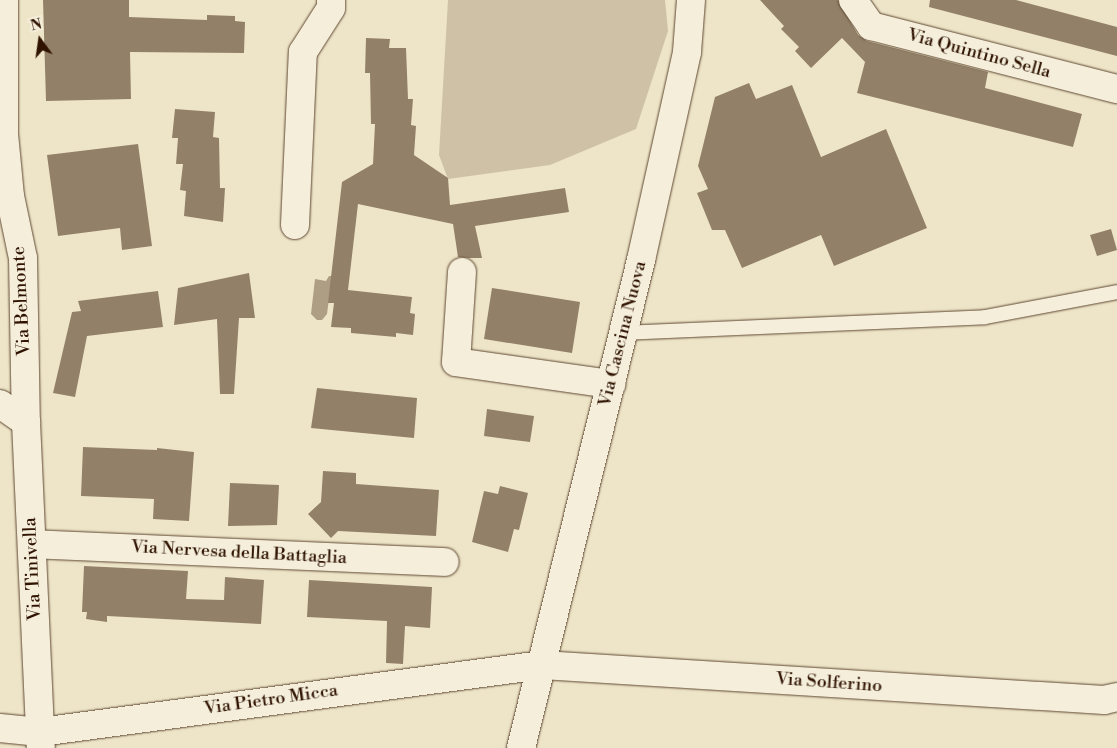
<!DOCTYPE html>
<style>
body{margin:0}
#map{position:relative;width:1117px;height:748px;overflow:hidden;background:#eee5c8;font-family:"Libre Bodoni",serif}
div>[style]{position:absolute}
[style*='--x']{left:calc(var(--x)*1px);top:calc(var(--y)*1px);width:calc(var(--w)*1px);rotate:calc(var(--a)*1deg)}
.green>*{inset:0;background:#cec1a6}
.water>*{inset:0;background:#ad9e84}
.building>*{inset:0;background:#928068}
.roads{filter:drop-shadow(0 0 1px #5f4832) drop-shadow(0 0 1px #5f4832)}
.lane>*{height:14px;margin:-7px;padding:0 7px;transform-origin:7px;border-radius:7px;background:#f4eedb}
.street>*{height:28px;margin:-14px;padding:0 14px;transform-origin:14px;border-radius:14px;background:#f4eedb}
.secondary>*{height:28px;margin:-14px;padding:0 14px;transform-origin:14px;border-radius:14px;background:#f4eedb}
span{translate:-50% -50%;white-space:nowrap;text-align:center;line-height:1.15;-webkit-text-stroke:4px #f4eedb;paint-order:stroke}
.street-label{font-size:18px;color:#2f1300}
.north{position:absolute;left:15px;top:15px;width:50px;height:50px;-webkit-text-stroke:4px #f4eedb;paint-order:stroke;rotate:346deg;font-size:14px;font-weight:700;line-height:20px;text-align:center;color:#2f1300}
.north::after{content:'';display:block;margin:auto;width:18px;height:22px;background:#2f1300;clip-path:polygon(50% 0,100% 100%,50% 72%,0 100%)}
</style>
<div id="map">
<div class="green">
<i style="clip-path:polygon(448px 0,665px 0,668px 31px,636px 129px,550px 165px,448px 179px,439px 155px)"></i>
</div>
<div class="water">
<i style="clip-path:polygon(329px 276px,332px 276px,327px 314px,322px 320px,317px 320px,311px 314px,315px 279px,326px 281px)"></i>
</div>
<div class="building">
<i style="clip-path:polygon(43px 0,129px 0,129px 17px,207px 20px,207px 15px,235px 16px,235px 21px,245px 22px,244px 53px,130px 52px,131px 99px,46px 101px)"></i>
<i style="clip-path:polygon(760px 0,838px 0,858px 35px,867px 41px,988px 72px,985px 88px,1082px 114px,1073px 147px,857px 93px,865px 62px,842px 38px,811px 68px,795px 51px,799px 47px,781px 29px,784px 26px)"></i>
<i style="clip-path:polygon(930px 0,1016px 0,1117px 27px,1117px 56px,929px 7px)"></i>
<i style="clip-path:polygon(366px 38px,390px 39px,389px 48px,406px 48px,408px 99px,413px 99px,411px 125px,416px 126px,414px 155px,448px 178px,450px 205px,565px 188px,569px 212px,475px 226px,482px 258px,469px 258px,458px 257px,453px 224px,358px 204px,348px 290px,412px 297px,410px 313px,415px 314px,413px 335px,396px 333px,396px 337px,351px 333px,351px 328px,331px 327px,334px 303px,328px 303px,342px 182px,373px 164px,375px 124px,371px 124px,370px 73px,365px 73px)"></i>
<i style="clip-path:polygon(749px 83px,756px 99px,792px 85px,821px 157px,886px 129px,927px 228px,834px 266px,821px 235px,742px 268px,725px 230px,712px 230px,697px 193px,708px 189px,698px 166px,715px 97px)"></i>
<i style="clip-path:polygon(175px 109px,215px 112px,213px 137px,219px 138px,220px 188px,225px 188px,223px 222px,184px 216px,186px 191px,180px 190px,183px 164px,176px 164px,178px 138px,172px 138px)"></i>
<i style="clip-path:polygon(138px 144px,152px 246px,122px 250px,120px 228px,58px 236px,47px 155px)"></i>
<i style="clip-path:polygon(1111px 229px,1117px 250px,1097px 256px,1090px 235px)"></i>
<i style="clip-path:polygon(249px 273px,255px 318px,239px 318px,234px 394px,220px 394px,217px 319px,174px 325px,178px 288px)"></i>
<i style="clip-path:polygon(492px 288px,580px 302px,572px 353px,484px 339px)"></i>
<i style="clip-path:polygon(158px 291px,163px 327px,87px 336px,75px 397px,53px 393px,72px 312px,81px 311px,78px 301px)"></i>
<i style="clip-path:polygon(317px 388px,417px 398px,414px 438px,311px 428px)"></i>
<i style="clip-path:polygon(487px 409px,534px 416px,530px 442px,484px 436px)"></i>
<i style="clip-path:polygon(83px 447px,157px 450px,157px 448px,194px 452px,189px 521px,153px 519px,154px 499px,81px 496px)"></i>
<i style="clip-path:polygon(323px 471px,356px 473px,356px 484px,439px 490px,436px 536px,338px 531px,331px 538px,308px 514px,321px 502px)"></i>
<i style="clip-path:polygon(230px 483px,279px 485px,277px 525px,228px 526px)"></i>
<i style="clip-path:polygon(500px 486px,528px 493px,519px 530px,514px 529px,508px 552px,472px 542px,484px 491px,498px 494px)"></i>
<i style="clip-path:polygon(84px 566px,188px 571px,186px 599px,224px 600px,225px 577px,264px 580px,261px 624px,107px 616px,107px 622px,86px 619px,87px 612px,82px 612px)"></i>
<i style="clip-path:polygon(309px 580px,432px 587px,430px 628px,405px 626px,403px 664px,386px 663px,387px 621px,307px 617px)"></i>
</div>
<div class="roads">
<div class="lane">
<i style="--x:623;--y:333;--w:362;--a:-2.5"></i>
<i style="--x:985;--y:317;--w:134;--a:-10.7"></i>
</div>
<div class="street">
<i style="--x:4;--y:0;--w:134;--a:90"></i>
<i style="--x:4;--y:134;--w:62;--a:84.5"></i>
<i style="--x:10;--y:196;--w:63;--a:78.2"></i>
<i style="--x:23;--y:258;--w:164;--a:89"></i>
<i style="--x:853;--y:0;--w:32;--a:55"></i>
<i style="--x:871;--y:26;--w:254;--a:14.4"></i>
<i style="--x:295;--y:225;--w:173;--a:-87.4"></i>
<i style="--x:303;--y:52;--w:52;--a:-57.5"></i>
<i style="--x:331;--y:8;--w:8;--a:-90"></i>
<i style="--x:462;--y:272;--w:90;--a:93.8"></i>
<i style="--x:456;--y:362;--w:157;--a:8.1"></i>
<i style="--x:0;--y:404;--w:32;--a:35"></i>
<i style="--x:26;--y:422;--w:326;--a:87.4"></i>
<i style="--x:32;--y:544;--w:413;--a:2.5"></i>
<i style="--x:0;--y:728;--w:40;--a:5.7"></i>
<i style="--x:40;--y:732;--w:506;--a:-7.6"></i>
<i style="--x:542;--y:665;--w:563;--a:3.56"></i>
<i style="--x:1104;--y:700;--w:13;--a:-13"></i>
</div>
<div class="secondary">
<i style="--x:521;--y:748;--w:503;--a:-76.18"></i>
<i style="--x:641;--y:260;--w:213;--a:-77.5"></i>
<i style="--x:687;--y:52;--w:52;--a:-85.6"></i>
</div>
</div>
<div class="street-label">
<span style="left:979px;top:54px;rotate:15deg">Via Quintino Sella</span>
<span style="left:22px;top:301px;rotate:-93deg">Via Belmonte</span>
<span style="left:623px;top:334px;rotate:-76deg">Via Cascina Nuova</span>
<span style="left:239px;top:553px;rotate:3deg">Via Nervesa della Battaglia</span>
<span style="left:33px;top:569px;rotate:-93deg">Via Tinivella</span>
<span style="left:829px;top:683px;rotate:4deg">Via Solferino</span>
<span style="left:271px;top:700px;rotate:-8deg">Via Pietro Micca</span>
</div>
<div class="north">N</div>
</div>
